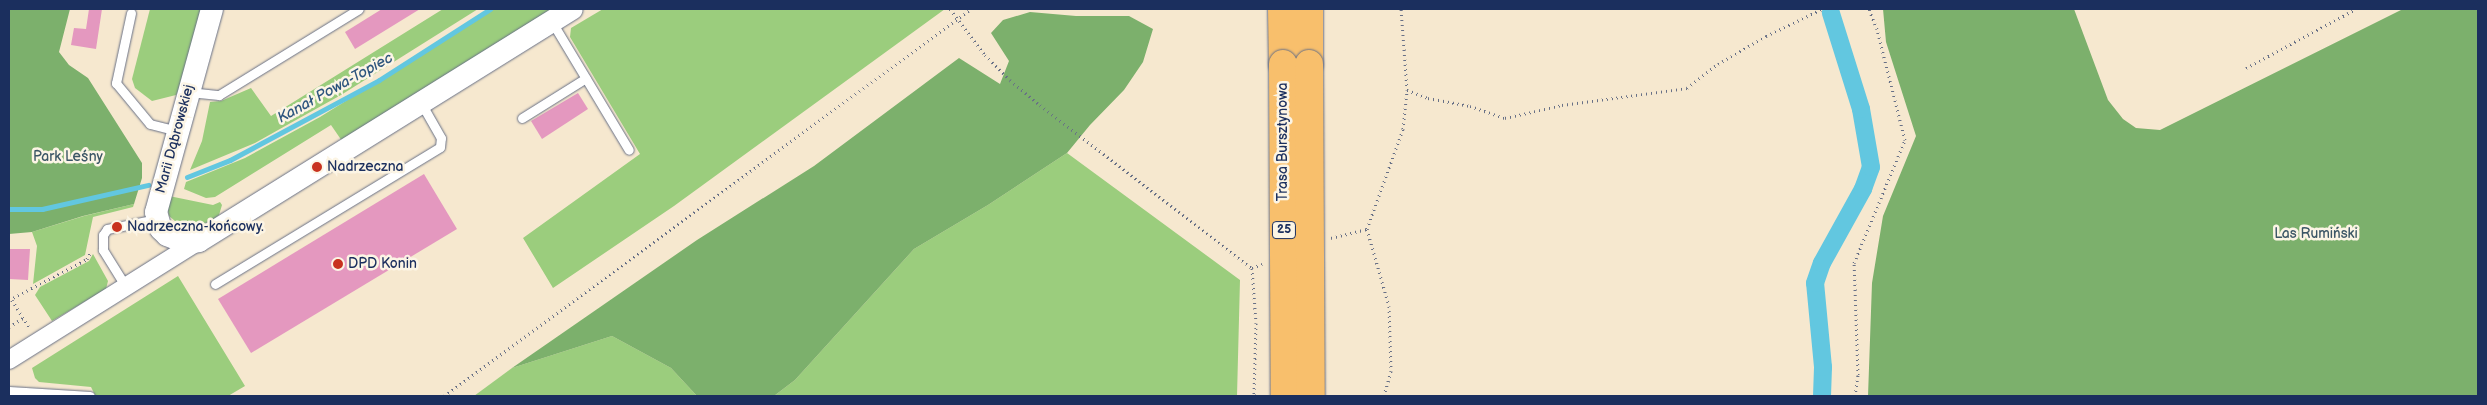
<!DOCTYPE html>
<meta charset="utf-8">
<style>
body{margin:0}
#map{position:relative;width:2487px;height:405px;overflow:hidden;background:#f6e8cf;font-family:"Balsamiq Sans",sans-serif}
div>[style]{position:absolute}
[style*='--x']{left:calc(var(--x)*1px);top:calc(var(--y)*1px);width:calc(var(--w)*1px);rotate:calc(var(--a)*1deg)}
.green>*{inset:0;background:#9bcd7d}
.forest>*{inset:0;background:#7cb06c}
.stream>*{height:5px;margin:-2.5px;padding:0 2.5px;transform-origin:2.5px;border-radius:2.5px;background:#62c7e0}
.canal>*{height:18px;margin:-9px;padding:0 9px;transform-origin:9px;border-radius:9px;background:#62c7e0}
.building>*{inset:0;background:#e498bf}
.path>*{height:3px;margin-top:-1.5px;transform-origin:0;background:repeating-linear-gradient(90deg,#687086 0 1px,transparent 0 5px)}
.roads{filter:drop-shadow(0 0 1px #687086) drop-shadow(0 0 1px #687086)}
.service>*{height:9px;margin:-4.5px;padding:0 4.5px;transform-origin:4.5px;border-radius:4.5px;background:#fff}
.minor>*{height:18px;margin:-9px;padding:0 9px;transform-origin:9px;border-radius:9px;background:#fff}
.tertiary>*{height:22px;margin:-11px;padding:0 11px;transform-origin:11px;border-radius:11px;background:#fff}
.primary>*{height:28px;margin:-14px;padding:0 14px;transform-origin:14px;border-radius:14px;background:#f8bf6c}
.bridges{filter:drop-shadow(0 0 1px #687086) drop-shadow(0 0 1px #687086)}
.primary-bridge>*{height:28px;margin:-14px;padding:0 14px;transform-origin:14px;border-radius:14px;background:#f8bf6c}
.dots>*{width:14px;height:14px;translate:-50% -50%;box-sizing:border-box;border:2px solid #fcf5e5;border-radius:50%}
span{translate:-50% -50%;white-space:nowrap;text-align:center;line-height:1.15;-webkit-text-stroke:5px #fcf5e5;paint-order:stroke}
.shield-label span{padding:1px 4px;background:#fcf5e5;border:1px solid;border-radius:4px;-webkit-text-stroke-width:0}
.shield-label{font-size:12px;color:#1b2f5e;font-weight:700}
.street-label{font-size:14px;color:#1b2f5e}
.park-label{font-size:14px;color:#3b5666}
.poi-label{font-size:14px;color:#1b2f5e}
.left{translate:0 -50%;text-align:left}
.water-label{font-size:15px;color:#2d557e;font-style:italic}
.frame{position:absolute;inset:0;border:10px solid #1b2f5e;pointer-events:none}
</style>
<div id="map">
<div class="green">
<i style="clip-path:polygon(150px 9px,202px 9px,184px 84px,176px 95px,152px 101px,135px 88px,132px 79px)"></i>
<i style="clip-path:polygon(443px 9px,478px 9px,341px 95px,287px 125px,255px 143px,190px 170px,202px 141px,210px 102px,221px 101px,251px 88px,271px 116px)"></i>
<i style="clip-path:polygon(494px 9px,552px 9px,342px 141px,331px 125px,215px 197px,206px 198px,184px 189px,186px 182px,245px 158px,320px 117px)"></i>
<i style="clip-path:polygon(603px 9px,945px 9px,674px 206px,553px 288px,523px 238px,640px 154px,570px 37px,571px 28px)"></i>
<i style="clip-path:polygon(1067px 153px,1240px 280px,1237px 396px,774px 396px,795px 380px,914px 249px,988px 205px)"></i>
<i style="clip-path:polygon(169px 196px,213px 205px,220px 202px,222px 205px,219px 215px,210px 222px,191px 226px,175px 221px,169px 216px,167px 206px)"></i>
<i style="clip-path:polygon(134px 204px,133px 207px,93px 217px,85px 255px,33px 284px,37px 246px,32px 232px,84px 216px)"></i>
<i style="clip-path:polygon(93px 254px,108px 281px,106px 289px,52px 321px,35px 295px,40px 287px,89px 261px)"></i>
<i style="clip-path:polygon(178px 276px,245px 386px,228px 396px,99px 396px,95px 395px,91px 387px,39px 382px,35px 378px,32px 368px)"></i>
<i style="clip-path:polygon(612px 336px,671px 368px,697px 396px,474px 396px,512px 368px)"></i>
</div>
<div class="forest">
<i style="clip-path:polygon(9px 9px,70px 9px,59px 52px,69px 65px,88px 78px,142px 163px,142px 178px,134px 204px,83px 216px,32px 232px,9px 234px)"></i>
<i style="clip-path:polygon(1883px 9px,2074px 9px,2108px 100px,2123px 119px,2136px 128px,2160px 130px,2403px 9px,2478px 9px,2478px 396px,1868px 396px,1872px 283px,1883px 216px,1916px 136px,1886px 42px)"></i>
<i style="clip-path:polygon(1030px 12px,1076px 16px,1129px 16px,1153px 29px,1143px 62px,1124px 90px,1090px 125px,1067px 153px,988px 205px,914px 249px,795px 380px,774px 396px,697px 396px,671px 368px,612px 336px,512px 368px,697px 240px,814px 166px,959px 58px,1000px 84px,1009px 61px,991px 33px,1003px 20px)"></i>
</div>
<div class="stream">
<i style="--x:187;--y:177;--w:46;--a:-21.6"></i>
<i style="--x:230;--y:160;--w:169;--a:-28.2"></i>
<i style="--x:379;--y:80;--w:132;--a:-32.6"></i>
<i style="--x:9;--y:209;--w:33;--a:0"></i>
<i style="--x:42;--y:209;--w:109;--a:-12.8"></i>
</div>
<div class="canal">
<i style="--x:1822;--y:396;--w:29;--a:-88"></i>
<i style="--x:1823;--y:367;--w:84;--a:-95.4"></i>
<i style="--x:1815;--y:283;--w:21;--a:-71"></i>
<i style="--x:1822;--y:263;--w:85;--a:-61"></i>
<i style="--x:1863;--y:189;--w:23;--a:-70"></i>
<i style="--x:1871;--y:167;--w:59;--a:-99.8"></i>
<i style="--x:1861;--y:109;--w:101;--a:-107.4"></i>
</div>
<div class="building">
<i style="clip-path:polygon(89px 9px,102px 9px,96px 49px,71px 45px,74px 28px,86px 29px)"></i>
<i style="clip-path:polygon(382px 9px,420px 9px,355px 49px,345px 32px)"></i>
<i style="clip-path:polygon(578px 93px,588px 109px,542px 139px,531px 121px)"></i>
<i style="clip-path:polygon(424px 174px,457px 229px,251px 353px,218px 299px)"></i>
<i style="clip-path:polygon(9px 249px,30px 249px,28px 280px,9px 279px)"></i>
</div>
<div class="path">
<i style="--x:950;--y:9;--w:58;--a:52.7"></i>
<i style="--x:985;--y:55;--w:35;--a:45"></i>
<i style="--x:1010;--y:80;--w:39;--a:40"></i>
<i style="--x:1040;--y:105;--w:267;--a:37.6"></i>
<i style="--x:1252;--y:268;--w:11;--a:-22"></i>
<i style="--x:2246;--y:68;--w:125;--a:-28.2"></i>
<i style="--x:1407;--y:90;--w:22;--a:21"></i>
<i style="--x:1428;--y:98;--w:43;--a:10.8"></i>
<i style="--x:1470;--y:106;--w:37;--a:19"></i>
<i style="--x:1505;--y:118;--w:58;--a:-12.8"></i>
<i style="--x:1562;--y:105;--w:126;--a:-7.7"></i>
<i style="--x:1687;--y:88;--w:39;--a:-38"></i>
<i style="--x:1718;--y:64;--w:56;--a:-30.3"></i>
<i style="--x:1766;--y:36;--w:62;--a:-25.7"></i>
<i style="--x:1367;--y:229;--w:80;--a:74.1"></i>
<i style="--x:1389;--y:306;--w:65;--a:88.2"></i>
<i style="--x:1391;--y:371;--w:26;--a:106"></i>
<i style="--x:1331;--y:238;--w:37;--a:-14"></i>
<i style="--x:1367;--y:229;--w:106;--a:-70.2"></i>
<i style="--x:1403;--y:129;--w:39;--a:-84"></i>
<i style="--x:1407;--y:90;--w:81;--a:-94.2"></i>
<i style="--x:1252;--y:268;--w:55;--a:85.8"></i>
<i style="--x:1256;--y:323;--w:73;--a:91.6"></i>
<i style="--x:9;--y:300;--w:88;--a:-27.7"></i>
<i style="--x:87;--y:259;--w:7;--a:-63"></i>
<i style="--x:12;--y:300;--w:34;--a:58"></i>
<i style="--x:9;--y:327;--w:17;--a:-33"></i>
<i style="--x:444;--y:396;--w:654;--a:-36.29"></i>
<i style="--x:1855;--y:396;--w:21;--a:-82"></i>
<i style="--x:1858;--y:375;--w:112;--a:-92"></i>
<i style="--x:1854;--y:263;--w:133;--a:-67.5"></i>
<i style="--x:1905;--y:140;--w:114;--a:-104.2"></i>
<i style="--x:1877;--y:29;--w:22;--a:-112"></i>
</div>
<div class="roads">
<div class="service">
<i style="--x:131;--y:13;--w:72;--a:102.1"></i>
<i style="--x:116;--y:83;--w:53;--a:50.3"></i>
<i style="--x:150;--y:124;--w:29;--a:14"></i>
<i style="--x:552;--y:22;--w:149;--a:59"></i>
<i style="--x:189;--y:92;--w:30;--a:6"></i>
<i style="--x:219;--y:95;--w:164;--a:-31.6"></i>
<i style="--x:522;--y:118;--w:75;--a:-32"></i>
<i style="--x:215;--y:284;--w:263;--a:-31.3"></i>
<i style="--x:440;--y:147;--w:9;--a:-84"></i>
<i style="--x:441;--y:138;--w:40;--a:-119.7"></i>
<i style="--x:126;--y:287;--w:44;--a:-121.9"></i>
<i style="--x:103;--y:250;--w:15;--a:-90"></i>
<i style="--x:103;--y:235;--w:7;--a:-56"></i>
<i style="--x:107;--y:229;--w:51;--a:-11.3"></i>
<i style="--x:9;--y:391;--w:81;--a:3.5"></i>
</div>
<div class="minor">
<i style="--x:9;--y:360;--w:224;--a:-32.1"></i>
</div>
<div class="tertiary">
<i style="--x:212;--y:9;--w:211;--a:105.4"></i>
<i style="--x:156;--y:212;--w:18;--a:74"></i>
<i style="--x:161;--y:229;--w:8;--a:45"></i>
<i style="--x:167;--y:235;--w:22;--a:22"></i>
<i style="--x:187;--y:243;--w:12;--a:-9"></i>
<i style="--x:199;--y:241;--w:439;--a:-31.9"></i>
</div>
<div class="primary">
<i style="--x:1282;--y:9;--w:55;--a:89"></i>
<i style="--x:1309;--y:9;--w:55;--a:90"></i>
</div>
</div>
<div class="bridges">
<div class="primary-bridge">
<i style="--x:1283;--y:64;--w:332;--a:89.7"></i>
<i style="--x:1309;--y:64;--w:332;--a:89.7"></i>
</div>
</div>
<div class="dots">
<i style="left:317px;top:167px;background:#c8321e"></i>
<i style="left:117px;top:227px;background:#c8321e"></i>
<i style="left:338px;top:264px;background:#c8321e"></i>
</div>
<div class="shield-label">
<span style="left:1284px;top:230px">25</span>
</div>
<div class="street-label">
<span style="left:175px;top:139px;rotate:-75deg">Marii Dąbrowskiej</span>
<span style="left:1283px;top:142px;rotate:-90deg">Trasa Bursztynowa</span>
</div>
<div class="park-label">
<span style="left:68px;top:157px">Park Leśny</span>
<span style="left:2316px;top:234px">Las Rumiński</span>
</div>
<div class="poi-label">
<span class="left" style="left:327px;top:167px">Nadrzeczna</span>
<span class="left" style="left:127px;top:227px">Nadrzeczna-końcowy.</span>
<span class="left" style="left:348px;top:264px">DPD Konin</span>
</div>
<div class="water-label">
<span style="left:335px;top:88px;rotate:-29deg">Kanał Powa-Topiec</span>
</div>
<div class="frame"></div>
</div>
